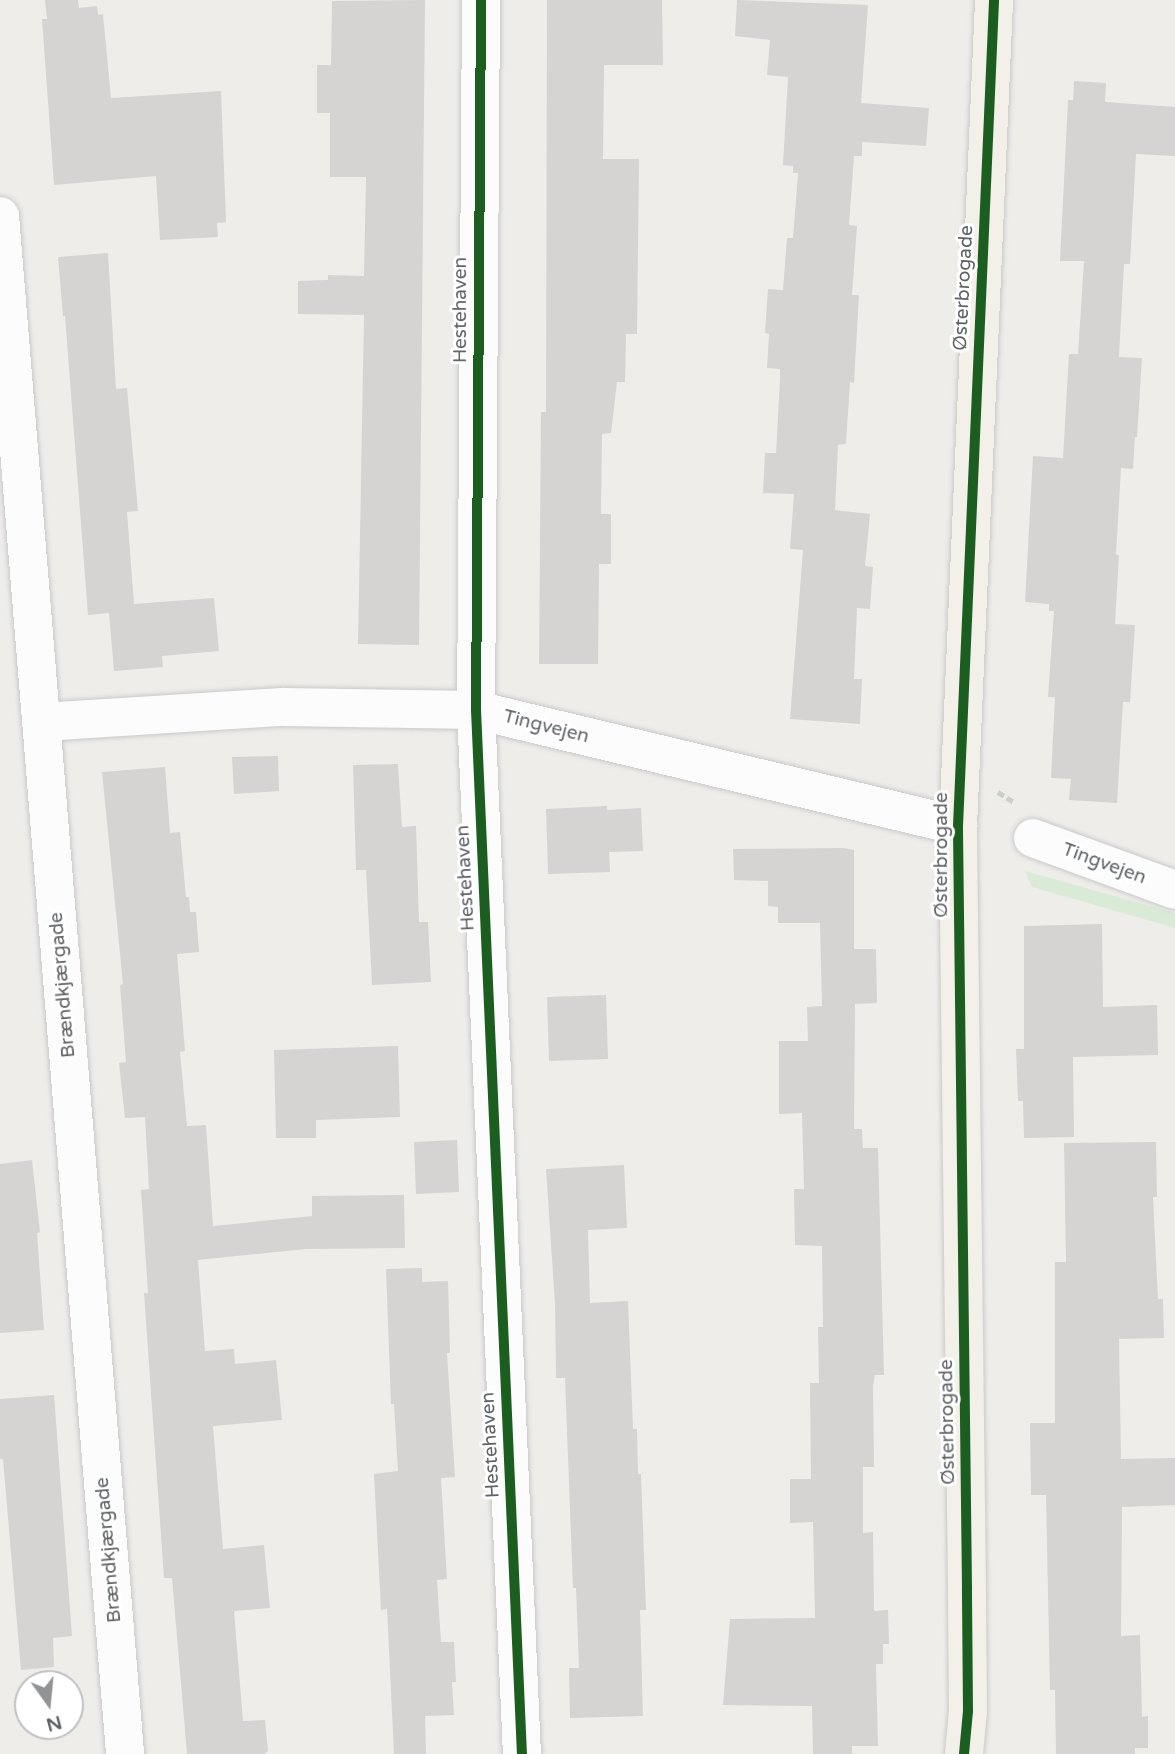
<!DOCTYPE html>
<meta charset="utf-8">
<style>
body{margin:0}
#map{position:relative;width:1175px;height:1754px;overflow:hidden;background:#eeedea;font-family:"Varela Round",sans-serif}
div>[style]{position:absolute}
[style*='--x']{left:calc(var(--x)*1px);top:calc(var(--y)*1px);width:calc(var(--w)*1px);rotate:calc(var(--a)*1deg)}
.green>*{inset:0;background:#d9ead6}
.building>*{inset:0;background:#d5d4d3}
.path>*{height:4.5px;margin-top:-2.25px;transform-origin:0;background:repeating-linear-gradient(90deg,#cacfcc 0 7px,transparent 0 10.5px)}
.roads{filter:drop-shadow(0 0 2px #c9c9c9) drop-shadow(0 0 2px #c9c9c9)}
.minor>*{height:38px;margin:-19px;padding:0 19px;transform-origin:19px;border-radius:19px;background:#fcfcfc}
.major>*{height:38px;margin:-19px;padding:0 19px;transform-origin:19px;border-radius:19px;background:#f3f0e9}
.cycleway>*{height:10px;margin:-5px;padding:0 5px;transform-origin:5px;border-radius:5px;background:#1b5e20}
span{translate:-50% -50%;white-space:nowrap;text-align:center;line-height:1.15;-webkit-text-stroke:6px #fff;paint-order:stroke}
.street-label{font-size:19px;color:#5f6367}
.north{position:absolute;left:14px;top:1670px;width:70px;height:70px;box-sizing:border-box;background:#fff;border:2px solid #bfc1c2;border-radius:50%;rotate:165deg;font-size:19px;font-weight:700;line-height:28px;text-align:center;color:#5f6367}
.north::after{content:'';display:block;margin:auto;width:24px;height:32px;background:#919395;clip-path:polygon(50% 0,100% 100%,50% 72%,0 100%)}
</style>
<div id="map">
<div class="green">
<i style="clip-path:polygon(1025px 871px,1175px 913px,1175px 928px,1032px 887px)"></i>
</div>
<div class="building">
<i style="clip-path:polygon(45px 0,78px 0,79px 8px,97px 6px,98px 15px,103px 14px,111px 98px,221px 91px,226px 222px,217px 223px,218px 237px,160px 240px,156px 176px,54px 185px,42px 19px,47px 19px)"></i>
<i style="clip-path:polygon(425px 0,419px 645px,358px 644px,364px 315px,298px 314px,298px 281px,328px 280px,328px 275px,364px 276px,366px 177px,330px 177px,330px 113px,317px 113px,317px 65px,331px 65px,332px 1px)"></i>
<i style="clip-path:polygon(547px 0,662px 0,663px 65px,604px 65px,603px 159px,639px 159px,637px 334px,626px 334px,625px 382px,617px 382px,611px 433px,602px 434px,601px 514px,611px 514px,611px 564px,599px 564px,598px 664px,539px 664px,541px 412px,546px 412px)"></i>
<i style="clip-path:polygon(737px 0,868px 5px,861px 103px,929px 108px,926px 146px,862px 142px,862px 156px,854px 156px,849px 225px,857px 226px,852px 295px,859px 295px,854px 383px,850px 382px,846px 444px,838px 445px,835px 510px,870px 514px,865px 566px,873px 567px,870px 609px,857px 608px,854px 679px,862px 679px,860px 724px,790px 719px,803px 550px,790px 549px,794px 494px,763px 493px,765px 453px,776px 453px,780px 380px,780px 369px,767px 368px,769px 334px,765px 333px,768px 289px,783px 290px,787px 238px,793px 238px,798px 173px,793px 173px,793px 166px,783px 165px,788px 77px,767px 75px,770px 40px,735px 36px)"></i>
<i style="clip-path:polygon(1074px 81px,1106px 83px,1105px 102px,1175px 107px,1175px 156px,1136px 154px,1130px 264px,1124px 264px,1119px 357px,1142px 358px,1137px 437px,1135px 437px,1133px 469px,1121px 468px,1116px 555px,1119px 555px,1115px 624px,1135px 625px,1130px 702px,1123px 702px,1117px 803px,1069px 800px,1071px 779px,1051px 778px,1055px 697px,1048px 697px,1054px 611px,1049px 611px,1049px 604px,1025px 602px,1033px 456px,1063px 458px,1069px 354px,1078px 354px,1084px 261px,1060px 261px,1068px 100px,1073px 100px)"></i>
<i style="clip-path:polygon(108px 253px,116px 389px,127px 388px,138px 511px,127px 512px,134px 604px,214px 598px,219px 651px,162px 656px,163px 667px,114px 671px,109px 613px,88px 615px,65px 316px,63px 316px,58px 257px)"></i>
<i style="clip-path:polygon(278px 756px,279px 791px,234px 794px,232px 757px)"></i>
<i style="clip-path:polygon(398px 764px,402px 827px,416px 826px,419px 922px,428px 922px,431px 982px,372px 985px,366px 870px,356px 870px,353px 765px)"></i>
<i style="clip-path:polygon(165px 767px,170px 833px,180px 832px,186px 897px,189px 897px,190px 912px,196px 912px,199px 952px,177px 954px,185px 1051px,180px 1052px,187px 1126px,206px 1125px,213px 1226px,312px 1216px,312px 1196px,404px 1195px,405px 1248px,306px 1249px,198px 1260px,205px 1351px,234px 1349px,235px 1364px,276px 1360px,282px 1420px,213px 1426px,223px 1549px,264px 1545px,270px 1608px,234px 1611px,243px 1721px,265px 1720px,268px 1751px,264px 1754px,187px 1754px,172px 1578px,164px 1578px,144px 1293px,148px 1293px,141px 1190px,149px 1189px,145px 1117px,125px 1118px,119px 1063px,126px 1062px,120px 985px,123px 984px,102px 772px)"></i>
<i style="clip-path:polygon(607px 806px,607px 810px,641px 808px,643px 851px,609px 852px,610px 872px,548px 874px,546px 809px)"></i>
<i style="clip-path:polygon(843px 848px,854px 850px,854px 949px,876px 949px,877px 1003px,855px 1004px,854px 1129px,862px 1129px,863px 1148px,878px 1148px,884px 1375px,875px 1375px,873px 1386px,874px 1467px,863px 1467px,863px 1533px,873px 1532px,874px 1611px,888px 1610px,889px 1644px,883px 1644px,883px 1664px,876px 1664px,878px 1746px,852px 1746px,852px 1754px,813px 1754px,812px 1706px,723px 1705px,730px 1619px,815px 1618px,813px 1522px,790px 1523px,790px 1479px,811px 1479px,810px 1383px,819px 1383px,818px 1327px,823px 1327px,822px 1246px,795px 1245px,794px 1189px,804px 1189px,802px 1113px,779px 1114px,779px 1041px,808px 1041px,807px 1007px,822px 1006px,820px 923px,778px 923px,778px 907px,768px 906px,768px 881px,734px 880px,733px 849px)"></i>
<i style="clip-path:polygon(1102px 924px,1103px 1007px,1157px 1005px,1158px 1055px,1073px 1057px,1074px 1137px,1024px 1138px,1023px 1101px,1018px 1101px,1016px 1049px,1024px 1049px,1024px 926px)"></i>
<i style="clip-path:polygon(606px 995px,608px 1059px,549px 1061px,547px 997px)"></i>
<i style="clip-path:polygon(398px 1046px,400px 1117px,316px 1120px,316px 1138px,276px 1138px,274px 1050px)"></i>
<i style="clip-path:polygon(457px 1140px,459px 1192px,416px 1194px,414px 1142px)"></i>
<i style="clip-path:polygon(1156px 1142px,1157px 1197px,1153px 1197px,1158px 1299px,1163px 1299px,1164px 1338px,1119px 1339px,1121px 1459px,1175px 1458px,1175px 1505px,1122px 1507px,1121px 1636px,1140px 1635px,1142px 1717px,1148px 1716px,1148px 1748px,1135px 1748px,1135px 1754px,1056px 1754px,1055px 1690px,1050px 1690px,1046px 1495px,1031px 1495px,1030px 1423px,1055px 1423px,1055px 1262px,1066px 1262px,1064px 1143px)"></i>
<i style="clip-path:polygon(32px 1160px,40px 1232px,37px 1233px,44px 1330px,0 1333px,0 1164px)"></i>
<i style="clip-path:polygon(624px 1165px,627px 1228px,588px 1230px,590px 1303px,628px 1301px,633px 1429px,637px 1429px,638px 1474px,641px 1474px,646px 1610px,640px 1610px,643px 1716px,570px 1718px,569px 1668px,579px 1668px,576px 1588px,573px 1588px,565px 1378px,556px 1378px,555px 1304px,546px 1169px)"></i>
<i style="clip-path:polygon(422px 1268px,422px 1282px,448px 1281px,450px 1353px,447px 1353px,455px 1477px,441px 1478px,447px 1579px,437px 1580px,441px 1642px,454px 1642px,456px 1682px,452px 1682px,454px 1715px,425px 1716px,426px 1754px,394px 1754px,387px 1609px,381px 1610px,374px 1474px,398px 1471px,394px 1404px,391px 1404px,386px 1269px)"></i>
<i style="clip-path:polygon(54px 1395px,72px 1636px,53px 1638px,54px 1667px,21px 1670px,3px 1459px,0 1459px,0 1399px)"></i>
</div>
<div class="path">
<i style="--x:998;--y:792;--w:19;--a:32"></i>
</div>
<div class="roads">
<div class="minor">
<i style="--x:481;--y:0;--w:710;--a:90.4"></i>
<i style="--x:476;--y:710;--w:1045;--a:87.48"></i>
<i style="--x:0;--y:216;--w:1543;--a:85.35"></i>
<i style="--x:42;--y:722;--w:241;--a:-3.6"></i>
<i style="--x:283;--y:707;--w:193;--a:0.9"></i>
<i style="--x:476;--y:710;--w:496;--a:13.5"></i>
<i style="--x:1033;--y:838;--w:151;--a:20.1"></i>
</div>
<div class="major">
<i style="--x:964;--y:1754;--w:43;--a:-84.7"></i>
<i style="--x:968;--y:1711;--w:123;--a:-90.5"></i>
<i style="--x:967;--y:1588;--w:762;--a:-90.68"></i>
<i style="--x:958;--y:826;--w:827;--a:-87.5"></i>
</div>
</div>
<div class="cycleway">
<i style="--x:481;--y:0;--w:710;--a:90.4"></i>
<i style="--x:476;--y:710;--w:1045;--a:87.48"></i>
<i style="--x:964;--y:1754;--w:43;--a:-84.7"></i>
<i style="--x:968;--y:1711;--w:123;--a:-90.5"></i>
<i style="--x:967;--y:1588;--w:762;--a:-90.68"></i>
<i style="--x:958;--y:826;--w:827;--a:-87.5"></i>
</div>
<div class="street-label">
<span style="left:964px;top:288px;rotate:-87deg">Østerbrogade</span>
<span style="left:461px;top:310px;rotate:-90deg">Hestehaven</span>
<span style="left:546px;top:727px;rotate:14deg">Tingvejen</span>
<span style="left:942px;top:855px;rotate:-90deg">Østerbrogade</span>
<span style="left:1104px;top:864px;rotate:20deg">Tingvejen</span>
<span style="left:466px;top:878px;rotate:-93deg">Hestehaven</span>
<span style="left:63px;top:985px;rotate:-95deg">Brændkjærgade</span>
<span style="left:948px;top:1422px;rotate:-91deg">Østerbrogade</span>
<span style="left:491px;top:1445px;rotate:-93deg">Hestehaven</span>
<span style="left:109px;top:1550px;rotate:-95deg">Brændkjærgade</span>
</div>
<div class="north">N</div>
</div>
